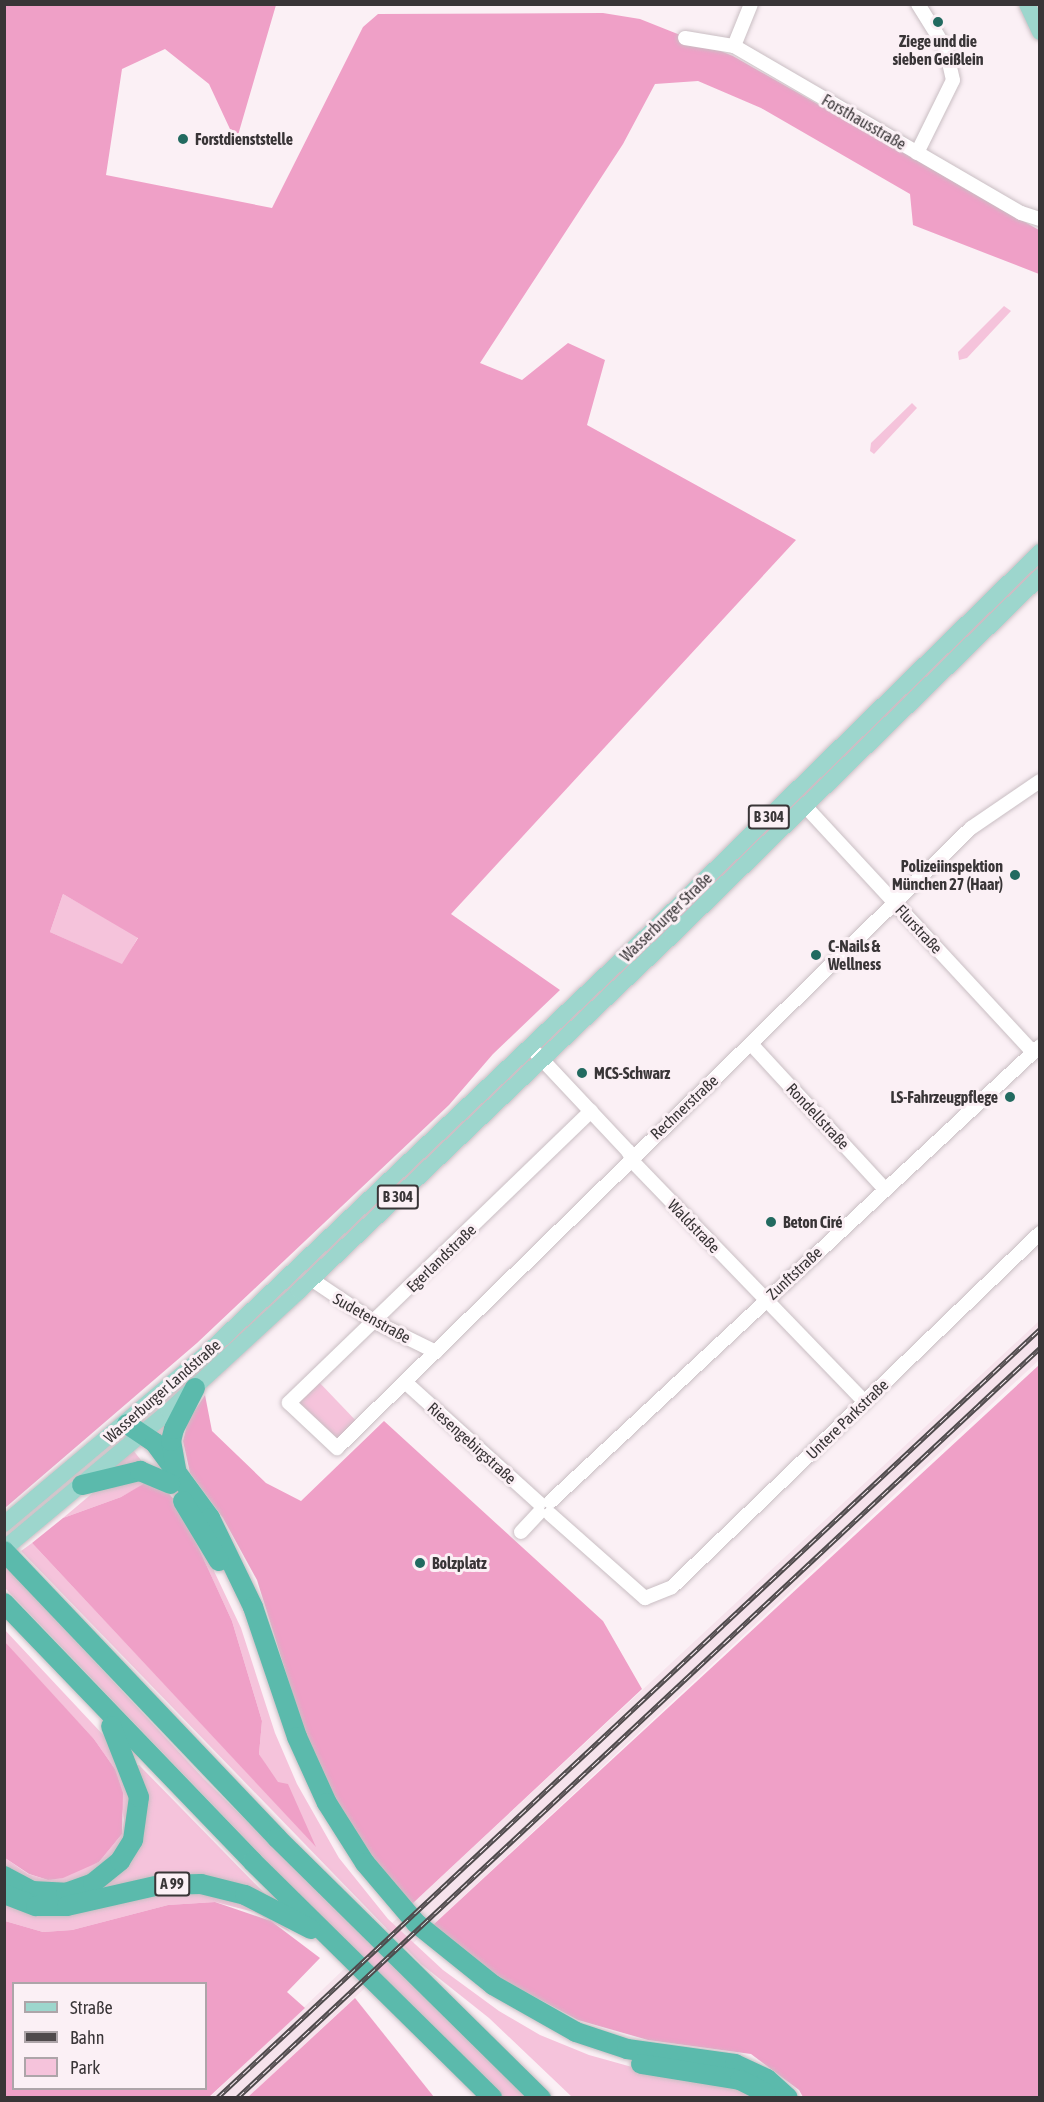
<!DOCTYPE html>
<meta charset="utf-8">
<style>
body{margin:0}
#map{position:relative;width:1044px;height:2102px;overflow:hidden;background:#fbf0f5;font-family:"Asap Condensed",sans-serif}
div>[style]{position:absolute}
[style*='--x']{left:calc(var(--x)*1px);top:calc(var(--y)*1px);width:calc(var(--w)*1px);rotate:calc(var(--a)*1deg)}
.built>*{inset:0;background:#f6e3ec}
.green>*{inset:0;background:#f5c3db}
.forest>*{inset:0;background:#efa0c7}
.roads{filter:drop-shadow(0 0 2px #c9bec3) drop-shadow(0 0 2px #c9bec3)}
.minor>*{height:14px;margin:-7px;padding:0 7px;transform-origin:7px;border-radius:7px;background:#fff}
.major>*{height:16px;margin:-8px;padding:0 8px;transform-origin:8px;border-radius:8px;background:#9dd6cd}
.highway>*{height:20px;margin:-10px;padding:0 10px;transform-origin:10px;border-radius:10px;background:#5bbaac}
.rail>*{height:5px;margin-top:-2.5px;transform-origin:0;background:repeating-linear-gradient(90deg,#fbf0f5 0 9px,#4f4a4c 0 18px);box-sizing:border-box;border-block:2px solid #4f4a4c}
.dots>*{width:16px;height:16px;translate:-50% -50%;box-sizing:border-box;border:3px solid #fbf0f5;border-radius:50%}
span{translate:-50% -50%;white-space:nowrap;text-align:center;line-height:1.15;-webkit-text-stroke:6px #fbf0f5;paint-order:stroke}
.shield-label span{padding:2px 4px;background:#fbf0f5;border:2px solid;border-radius:4px;-webkit-text-stroke-width:0}
.shield-label{font-size:15px;color:#393537;font-weight:700}
.poi-label{font-size:16px;color:#393537;font-weight:700}
.left{translate:0 -50%;text-align:left}
.right{translate:-100% -50%;text-align:right}
.street-label{font-size:16px;color:#393537}
.frame{position:absolute;inset:0;border:6px solid #393537;pointer-events:none}
.legend{position:absolute;left:12px;top:1982px;width:195px;height:108px;box-sizing:border-box;background:#fbf0f5;border:2px solid #ada5a9;margin:0;padding:8px 10px;list-style:none;font-size:18px;color:#393537}
.legend li{display:flex;align-items:center;gap:12px;height:30px}
.legend b{width:30px;border:2px solid #ada5a9}
</style>
<div id="map">
<div class="built">
<i style="clip-path:polygon(1039px 1321px,1039px 1360px,248px 2097px,209px 2098px,412px 1904px)"></i>
</div>
<div class="green">
<i style="clip-path:polygon(1004px 306px,1011px 311px,967px 358px,959px 360px,958px 352px)"></i>
<i style="clip-path:polygon(912px 403px,917px 408px,874px 454px,870px 451px,871px 443px)"></i>
<i style="clip-path:polygon(1039px 561px,1037px 571px,931px 675px,985px 615px)"></i>
<i style="clip-path:polygon(903px 697px,906px 699px,599px 998px,616px 975px)"></i>
<i style="clip-path:polygon(63px 894px,138px 937px,123px 965px,50px 932px)"></i>
<i style="clip-path:polygon(317px 1380px,360px 1425px,340px 1445px,295px 1401px)"></i>
<i style="clip-path:polygon(133px 1450px,144px 1464px,114px 1466px)"></i>
<i style="clip-path:polygon(132px 1475px,145px 1484px,121px 1497px,63px 1518px,95px 1491px)"></i>
<i style="clip-path:polygon(179px 1506px,195px 1531px,241px 1628px,275px 1733px,297px 1784px,339px 1858px,388px 1919px,443px 1970px,499px 2011px,540px 2035px,589px 2055px,632px 2067px,718px 2080px,760px 2097px,572px 2097px,489px 2018px,421px 1964px,21px 1551px,32px 1543px,315px 1845px,259px 1754px,262px 1721px,232px 1621px)"></i>
<i style="clip-path:polygon(5px 1565px,203px 1778px,528px 2097px,503px 2097px,324px 1921px,5px 1588px)"></i>
<i style="clip-path:polygon(4px 1629px,107px 1739px,129px 1781px,129px 1835px,99px 1873px,61px 1886px,33px 1884px,5px 1868px,5px 1858px,28px 1874px,48px 1880px,99px 1862px,122px 1834px,124px 1820px,115px 1769px,94px 1739px,10px 1649px,5px 1642px)"></i>
<i style="clip-path:polygon(137px 1765px,139px 1765px,271px 1900px,230px 1884px,93px 1897px,30px 1896px,128px 1861px)"></i>
<i style="clip-path:polygon(188px 1889px,274px 1913px,290px 1932px,254px 1912px,215px 1902px,168px 1905px,72px 1930px,43px 1932px,5px 1921px,4px 1900px)"></i>
</div>
<div class="forest">
<i style="clip-path:polygon(evenodd,5px 5px,276px 5px,236px 142px,209px 84px,165px 49px,122px 69px,106px 175px,272px 208px,363px 27px,378px 14px,603px 13px,640px 19px,733px 56px,1039px 230px,1039px 274px,913px 225px,910px 194px,761px 108px,698px 81px,655px 84px,623px 144px,480px 363px,522px 380px,568px 343px,605px 360px,587px 425px,796px 540px,451px 914px,560px 990px,493px 1054px,449px 1105px,197px 1343px,5px 1508px,5px 5px,63px 894px,138px 938px,122px 964px,50px 932px,63px 894px)"></i>
<i style="clip-path:polygon(1039px 1365px,1039px 2097px,803px 2097px,799px 2090px,751px 2054px,648px 2040px,578px 2020px,481px 1968px,433px 1925px)"></i>
<i style="clip-path:polygon(205px 1395px,212px 1431px,266px 1483px,301px 1501px,384px 1421px,603px 1621px,642px 1689px,412px 1904px,363px 1846px,333px 1796px,308px 1743px,257px 1580px,223px 1518px,190px 1473px,183px 1441px,188px 1421px)"></i>
<i style="clip-path:polygon(145px 1483px,163px 1486px,179px 1506px,199px 1549px,232px 1621px,262px 1721px,259px 1754px,278px 1782px,288px 1784px,316px 1847px,32px 1543px,63px 1518px,121px 1497px)"></i>
<i style="clip-path:polygon(5px 1642px,94px 1739px,115px 1769px,123px 1793px,122px 1834px,99px 1862px,63px 1878px,48px 1880px,29px 1874px,5px 1858px)"></i>
<i style="clip-path:polygon(evenodd,215px 1902px,271px 1921px,320px 1958px,287px 1992px,305px 2008px,209px 2097px,5px 2097px,5px 1921px,43px 1932px,72px 1930px,168px 1905px,215px 1902px,14px 1984px,206px 1984px,206px 2088px,14px 2088px,14px 1984px)"></i>
<i style="clip-path:polygon(355px 1998px,434px 2097px,248px 2097px)"></i>
</div>
<div class="roads">
<div class="minor">
<i style="--x:685;--y:38;--w:50;--a:9.3"></i>
<i style="--x:734;--y:46;--w:332;--a:30.2"></i>
<i style="--x:1021;--y:213;--w:20;--a:18"></i>
<i style="--x:734;--y:46;--w:45;--a:-68"></i>
<i style="--x:917;--y:153;--w:81;--a:-63.7"></i>
<i style="--x:953;--y:80;--w:32;--a:-103"></i>
<i style="--x:946;--y:49;--w:53;--a:-121.9"></i>
<i style="--x:805;--y:806;--w:335;--a:47.2"></i>
<i style="--x:751;--y:1044;--w:196;--a:47.3"></i>
<i style="--x:536;--y:1053;--w:134;--a:46.8"></i>
<i style="--x:628;--y:1151;--w:13;--a:63"></i>
<i style="--x:634;--y:1163;--w:331;--a:46"></i>
<i style="--x:591;--y:1111;--w:420;--a:136"></i>
<i style="--x:289;--y:1403;--w:66;--a:43.2"></i>
<i style="--x:337;--y:1448;--w:887;--a:-44.36"></i>
<i style="--x:971;--y:828;--w:83;--a:-34.3"></i>
<i style="--x:311;--y:1279;--w:77;--a:33.9"></i>
<i style="--x:375;--y:1322;--w:68;--a:26.2"></i>
<i style="--x:405;--y:1382;--w:181;--a:42.1"></i>
<i style="--x:550;--y:1502;--w:669;--a:-42.94"></i>
<i style="--x:550;--y:1514;--w:127;--a:41.5"></i>
<i style="--x:645;--y:1598;--w:29;--a:-22"></i>
<i style="--x:672;--y:1587;--w:511;--a:-43.89"></i>
<i style="--x:521;--y:1532;--w:26;--a:-47"></i>
</div>
<div class="major">
<i style="--x:1027;--y:4;--w:31;--a:65"></i>
<i style="--x:4;--y:1524;--w:267;--a:-40.1"></i>
<i style="--x:208;--y:1352;--w:623;--a:-43.5"></i>
<i style="--x:660;--y:923;--w:531;--a:-44.31"></i>
<i style="--x:4;--y:1549;--w:215;--a:-39.9"></i>
<i style="--x:169;--y:1411;--w:177;--a:-42.7"></i>
<i style="--x:299;--y:1291;--w:516;--a:-43.59"></i>
<i style="--x:673;--y:935;--w:513;--a:-44.29"></i>
</div>
<div class="highway">
<i style="--x:127;--y:1424;--w:34;--a:34"></i>
<i style="--x:155;--y:1443;--w:93;--a:53.7"></i>
<i style="--x:210;--y:1518;--w:99;--a:64.2"></i>
<i style="--x:253;--y:1607;--w:137;--a:71.3"></i>
<i style="--x:297;--y:1737;--w:72;--a:65.6"></i>
<i style="--x:327;--y:1803;--w:71;--a:57.7"></i>
<i style="--x:365;--y:1863;--w:79;--a:49.6"></i>
<i style="--x:416;--y:1923;--w:99;--a:38.8"></i>
<i style="--x:493;--y:1985;--w:95;--a:29.5"></i>
<i style="--x:576;--y:2032;--w:54;--a:18.4"></i>
<i style="--x:627;--y:2049;--w:109;--a:7.9"></i>
<i style="--x:735;--y:2064;--w:35;--a:25"></i>
<i style="--x:767;--y:2079;--w:28;--a:42"></i>
<i style="--x:176;--y:1469;--w:28;--a:-100"></i>
<i style="--x:171;--y:1441;--w:12;--a:-76"></i>
<i style="--x:174;--y:1429;--w:46;--a:-62.9"></i>
<i style="--x:82;--y:1485;--w:60;--a:-13.6"></i>
<i style="--x:140;--y:1471;--w:33;--a:23"></i>
<i style="--x:183;--y:1501;--w:70;--a:59"></i>
<i style="--x:4;--y:1551;--w:396;--a:46.4"></i>
<i style="--x:277;--y:1838;--w:371;--a:44.6"></i>
<i style="--x:4;--y:1603;--w:359;--a:46.1"></i>
<i style="--x:253;--y:1862;--w:336;--a:44.6"></i>
<i style="--x:4;--y:1876;--w:32;--a:28"></i>
<i style="--x:32;--y:1891;--w:34;--a:3"></i>
<i style="--x:66;--y:1893;--w:29;--a:-20"></i>
<i style="--x:93;--y:1883;--w:35;--a:-39"></i>
<i style="--x:120;--y:1861;--w:25;--a:-58"></i>
<i style="--x:133;--y:1840;--w:43;--a:-82.1"></i>
<i style="--x:139;--y:1797;--w:76;--a:-111.5"></i>
<i style="--x:4;--y:1894;--w:34;--a:21"></i>
<i style="--x:36;--y:1906;--w:31;--a:0"></i>
<i style="--x:67;--y:1906;--w:95;--a:-12.7"></i>
<i style="--x:160;--y:1885;--w:41;--a:-1.4"></i>
<i style="--x:201;--y:1884;--w:45;--a:14"></i>
<i style="--x:245;--y:1895;--w:74;--a:27.3"></i>
<i style="--x:641;--y:2064;--w:100;--a:9.2"></i>
<i style="--x:740;--y:2080;--w:29;--a:27"></i>
</div>
</div>
<div class="rail">
<i style="--x:217;--y:2098;--w:1126;--a:-43.06"></i>
<i style="--x:237;--y:2098;--w:1099;--a:-43.05"></i>
</div>
<div class="dots">
<i style="left:938px;top:22px;background:#226a60"></i>
<i style="left:183px;top:139px;background:#226a60"></i>
<i style="left:1015px;top:875px;background:#226a60"></i>
<i style="left:816px;top:955px;background:#226a60"></i>
<i style="left:582px;top:1073px;background:#226a60"></i>
<i style="left:1010px;top:1097px;background:#226a60"></i>
<i style="left:771px;top:1222px;background:#226a60"></i>
<i style="left:420px;top:1563px;background:#226a60"></i>
</div>
<div class="shield-label">
<span style="left:769px;top:817px">B 304</span>
<span style="left:398px;top:1197px">B 304</span>
<span style="left:172px;top:1884px">A 99</span>
</div>
<div class="poi-label">
<span style="left:938px;top:50px">Ziege und die<br>sieben Geißlein</span>
<span class="left" style="left:195px;top:139px">Forstdienststelle</span>
<span class="right" style="left:1003px;top:875px">Polizeiinspektion<br>München 27 (Haar)</span>
<span class="left" style="left:828px;top:955px">C-Nails &amp;<br>Wellness</span>
<span class="left" style="left:594px;top:1073px">MCS-Schwarz</span>
<span class="right" style="left:998px;top:1097px">LS-Fahrzeugpflege</span>
<span class="left" style="left:783px;top:1222px">Beton Ciré</span>
<span class="left" style="left:432px;top:1563px">Bolzplatz</span>
</div>
<div class="street-label">
<span style="left:864px;top:122px;rotate:30deg">Forsthausstraße</span>
<span style="left:666px;top:917px;rotate:-44deg">Wasserburger Straße</span>
<span style="left:919px;top:929px;rotate:47deg">Flurstraße</span>
<span style="left:684px;top:1107px;rotate:-43deg">Rechnerstraße</span>
<span style="left:818px;top:1116px;rotate:47deg">Rondellstraße</span>
<span style="left:694px;top:1226px;rotate:46deg">Waldstraße</span>
<span style="left:441px;top:1258px;rotate:-44deg">Egerlandstraße</span>
<span style="left:794px;top:1273px;rotate:-43deg">Zunftstraße</span>
<span style="left:372px;top:1318px;rotate:29deg">Sudetenstraße</span>
<span style="left:162px;top:1391px;rotate:-41deg">Wasserburger Landstraße</span>
<span style="left:847px;top:1419px;rotate:-44deg">Untere Parkstraße</span>
<span style="left:472px;top:1443px;rotate:42deg">Riesengebirgstraße</span>
</div>
<div class="frame"></div>
<ul class="legend">
<li><b style="height:8px;background:#9dd6cd"></b>Straße</li>
<li><b style="height:8px;background:#4f4a4c"></b>Bahn</li>
<li><b style="height:16px;background:#f5c3db"></b>Park</li>
</ul>
</div>
